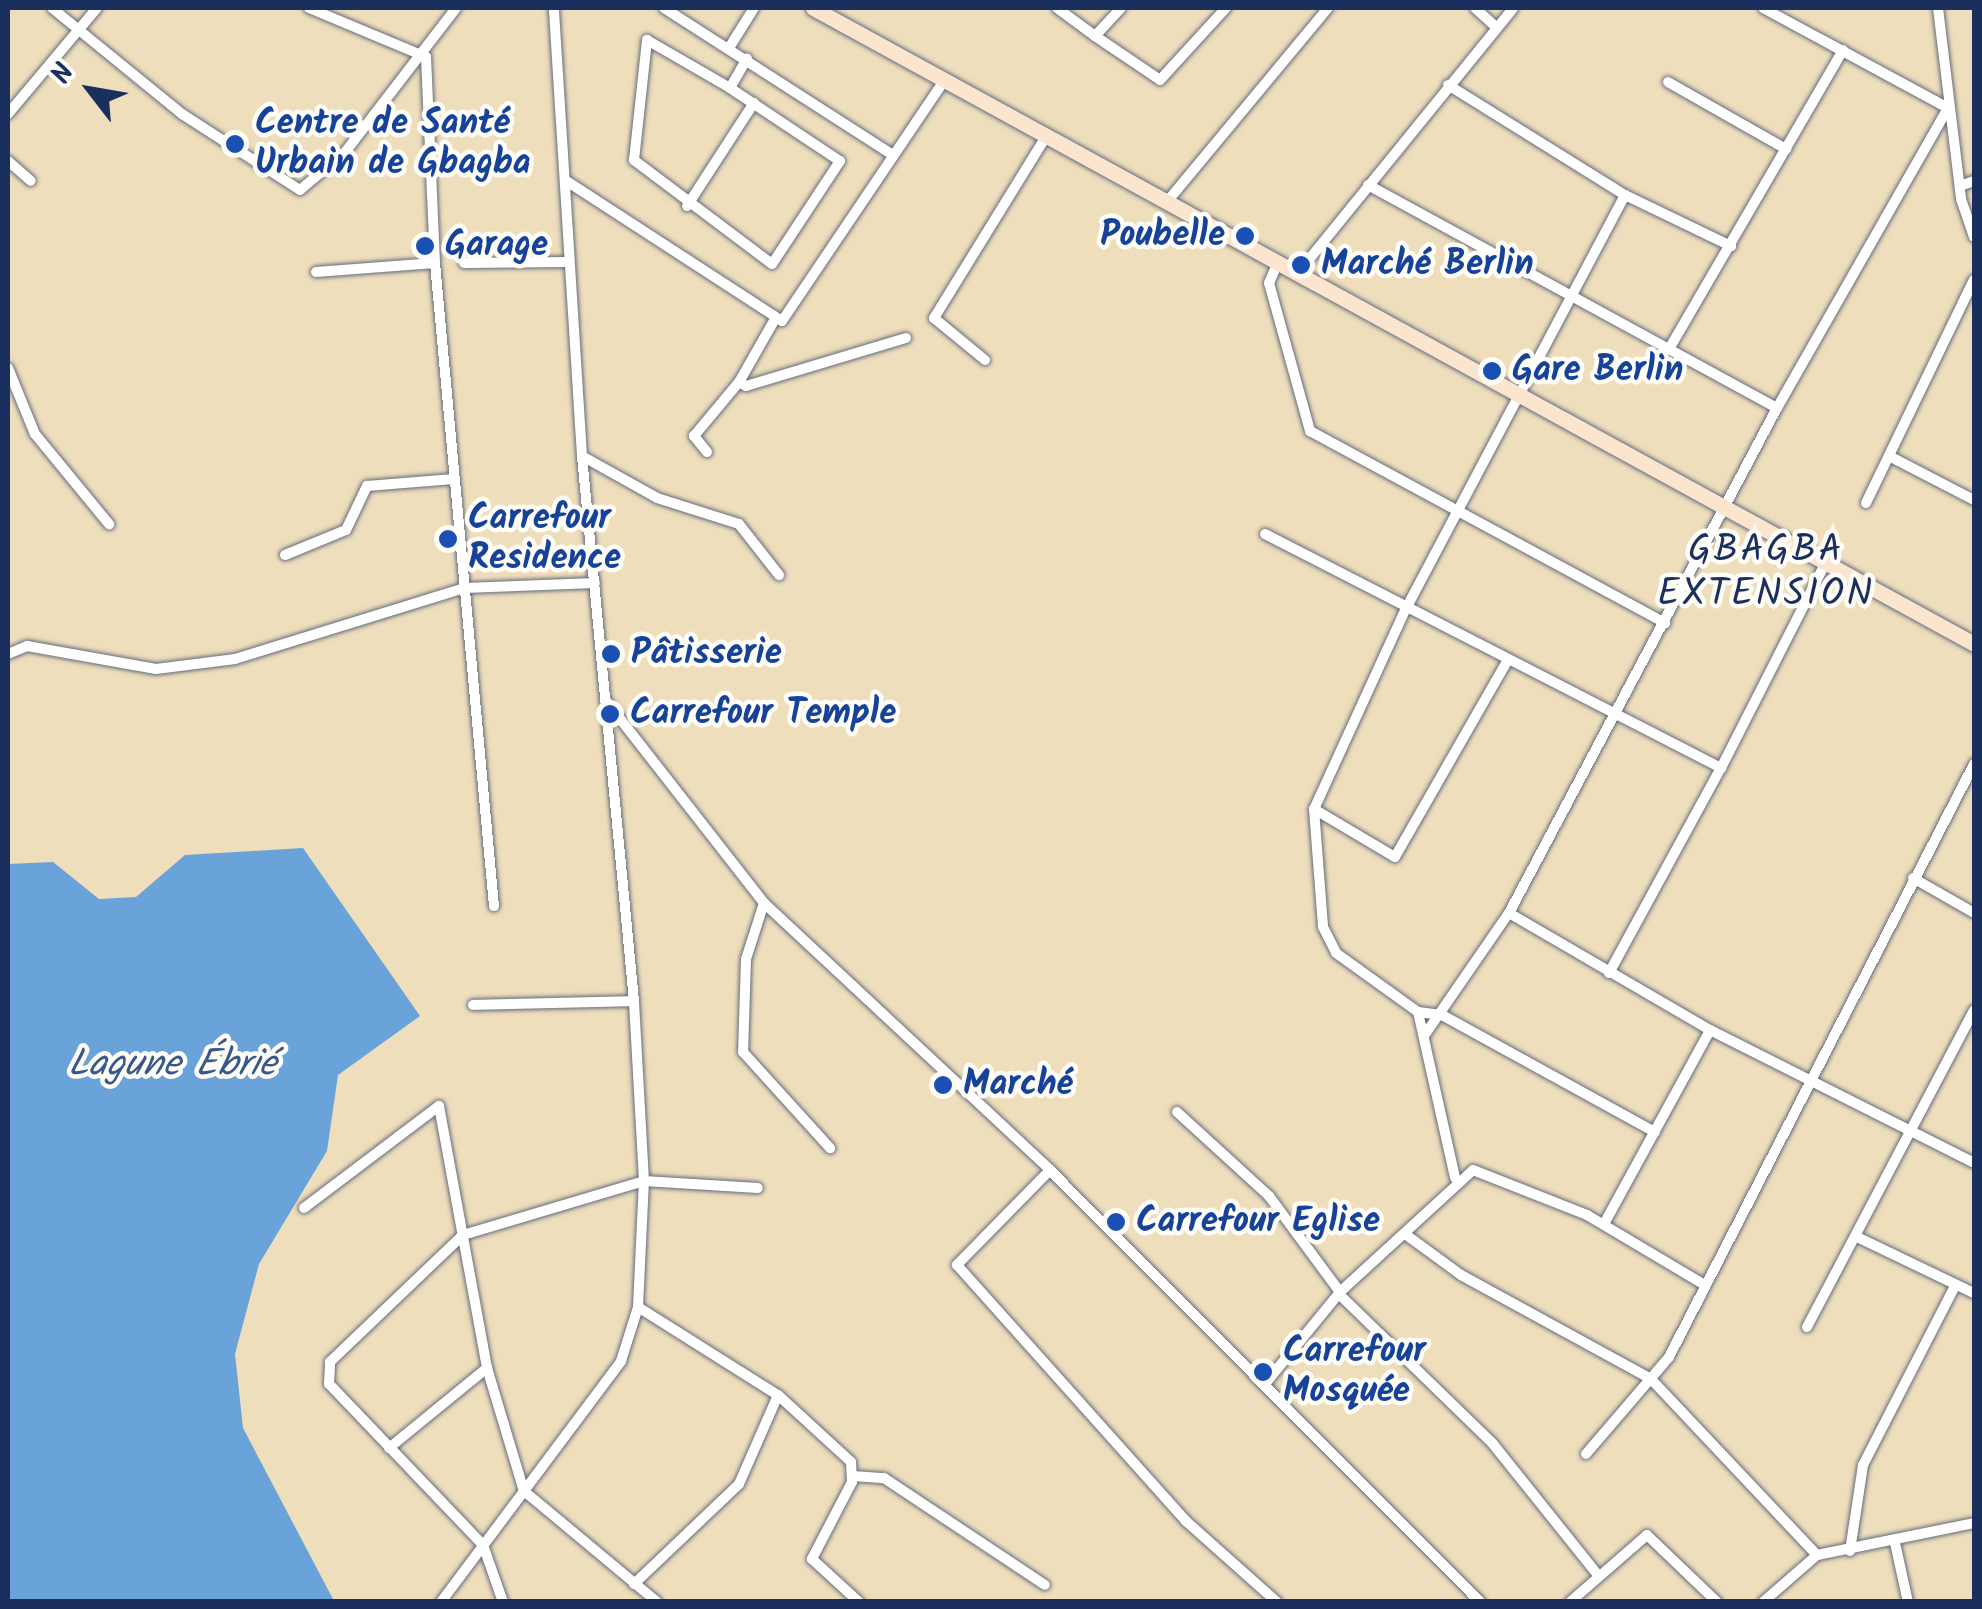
<!DOCTYPE html>
<meta charset="utf-8">
<style>
body{margin:0}
#map{position:relative;width:1982px;height:1609px;overflow:hidden;background:#eedebc;font-family:Kalam,sans-serif}
div>[style]{position:absolute}
[style*='--x']{left:calc(var(--x)*1px);top:calc(var(--y)*1px);width:calc(var(--w)*1px);rotate:calc(var(--a)*1deg)}
.water>*{inset:0;background:#6aa3d9}
.roads{filter:drop-shadow(0 0 2px #656c7f) drop-shadow(0 0 2px #656c7f)}
.street>*{height:10px;margin:-5px;padding:0 5px;transform-origin:5px;border-radius:5px;background:#fff}
.secondary>*{height:15px;margin:-7.5px;padding:0 7.5px;transform-origin:7.5px;border-radius:7.5px;background:#fbe5cf}
.dots>*{width:28px;height:28px;translate:-50% -50%;box-sizing:border-box;border:5px solid #fdfcf7;border-radius:50%}
span{translate:-50% -50%;white-space:nowrap;text-align:center;line-height:1.15;-webkit-text-stroke:9px #fdfcf7;paint-order:stroke}
.transit-label{font-size:35px;color:#164399;font-weight:700}
.left{translate:0 -50%;text-align:left}
.right{translate:-100% -50%;text-align:right}
.neighbourhood-label{font-size:38px;color:#1b2f5e;letter-spacing:2.5px}
.water-label{font-size:38px;color:#375889;font-style:italic}
.frame{position:absolute;inset:0;border:10px solid #1b2f5e;pointer-events:none}
.north{position:absolute;left:40px;top:40px;width:100px;height:100px;-webkit-text-stroke:8px #fdfcf7;paint-order:stroke;rotate:301deg;font-size:28px;font-weight:700;line-height:40px;text-align:center;color:#1b2f5e}
.north::after{content:'';display:block;margin:auto;width:35px;height:45px;background:#1b2f5e;clip-path:polygon(50% 0,100% 100%,50% 72%,0 100%)}
</style>
<div id="map">
<div class="water">
<i style="clip-path:polygon(303px 848px,420px 1016px,338px 1075px,327px 1151px,259px 1264px,235px 1354px,243px 1428px,334px 1601px,8px 1601px,8px 864px,53px 862px,99px 899px,136px 897px,185px 855px)"></i>
</div>
<div class="roads">
<div class="street">
<i style="--x:52;--y:8;--w:168;--a:39.2"></i>
<i style="--x:182;--y:114;--w:140;--a:32.8"></i>
<i style="--x:300;--y:190;--w:60;--a:-40.3"></i>
<i style="--x:346;--y:151;--w:180;--a:-52.4"></i>
<i style="--x:309;--y:8;--w:127;--a:22.7"></i>
<i style="--x:664;--y:8;--w:272;--a:32.7"></i>
<i style="--x:1057;--y:8;--w:47;--a:36.4"></i>
<i style="--x:1095;--y:36;--w:38;--a:-47"></i>
<i style="--x:1475;--y:8;--w:27;--a:42"></i>
<i style="--x:1938;--y:8;--w:192;--a:83.1"></i>
<i style="--x:1961;--y:199;--w:40;--a:71.1"></i>
<i style="--x:1095;--y:36;--w:78;--a:34.1"></i>
<i style="--x:1160;--y:80;--w:98;--a:-47.5"></i>
<i style="--x:729;--y:48;--w:47;--a:-58"></i>
<i style="--x:426;--y:57;--w:206;--a:87.5"></i>
<i style="--x:435;--y:263;--w:646;--a:84.76"></i>
<i style="--x:1668;--y:82;--w:136;--a:29.6"></i>
<i style="--x:1448;--y:85;--w:208;--a:31.9"></i>
<i style="--x:1625;--y:195;--w:118;--a:25.7"></i>
<i style="--x:730;--y:88;--w:132;--a:33.6"></i>
<i style="--x:840;--y:161;--w:123;--a:123.4"></i>
<i style="--x:772;--y:264;--w:173;--a:-143"></i>
<i style="--x:634;--y:160;--w:121;--a:-83.8"></i>
<i style="--x:647;--y:40;--w:96;--a:30"></i>
<i style="--x:730;--y:88;--w:34;--a:-60"></i>
<i style="--x:8;--y:114;--w:138;--a:-50"></i>
<i style="--x:8;--y:161;--w:30;--a:41"></i>
<i style="--x:568;--y:182;--w:255;--a:33"></i>
<i style="--x:782;--y:321;--w:290;--a:-56"></i>
<i style="--x:1368;--y:185;--w:466;--a:28.6"></i>
<i style="--x:1960;--y:186;--w:15;--a:-20"></i>
<i style="--x:1625;--y:195;--w:465;--a:117.9"></i>
<i style="--x:1407;--y:606;--w:223;--a:114.6"></i>
<i style="--x:1314;--y:809;--w:118;--a:85.6"></i>
<i style="--x:1323;--y:927;--w:29;--a:63"></i>
<i style="--x:1336;--y:953;--w:101;--a:35.7"></i>
<i style="--x:1418;--y:1012;--w:24;--a:7"></i>
<i style="--x:1442;--y:1015;--w:243;--a:28.8"></i>
<i style="--x:1166;--y:203;--w:254;--a:-50.3"></i>
<i style="--x:687;--y:206;--w:123;--a:-57"></i>
<i style="--x:1278;--y:262;--w:23;--a:113"></i>
<i style="--x:1269;--y:283;--w:154;--a:74.5"></i>
<i style="--x:1310;--y:431;--w:404;--a:28.4"></i>
<i style="--x:464;--y:263;--w:105;--a:-0.5"></i>
<i style="--x:316;--y:272;--w:119;--a:-4.3"></i>
<i style="--x:1298;--y:273;--w:341;--a:-50.9"></i>
<i style="--x:775;--y:319;--w:73;--a:119.7"></i>
<i style="--x:739;--y:382;--w:8;--a:30"></i>
<i style="--x:746;--y:386;--w:167;--a:-16.7"></i>
<i style="--x:1672;--y:344;--w:340;--a:-59.8"></i>
<i style="--x:985;--y:360;--w:66;--a:-140.5"></i>
<i style="--x:934;--y:318;--w:211;--a:-58.3"></i>
<i style="--x:8;--y:368;--w:71;--a:67.8"></i>
<i style="--x:35;--y:434;--w:117;--a:50.6"></i>
<i style="--x:707;--y:452;--w:21;--a:-129"></i>
<i style="--x:694;--y:436;--w:70;--a:-50.2"></i>
<i style="--x:582;--y:456;--w:86;--a:29.2"></i>
<i style="--x:657;--y:498;--w:86;--a:17.6"></i>
<i style="--x:739;--y:524;--w:65;--a:51.9"></i>
<i style="--x:1889;--y:456;--w:96;--a:27.4"></i>
<i style="--x:1866;--y:503;--w:248;--a:-64.2"></i>
<i style="--x:1265;--y:534;--w:513;--a:27.16"></i>
<i style="--x:1721;--y:768;--w:231;--a:-63"></i>
<i style="--x:285;--y:555;--w:66;--a:-22.3"></i>
<i style="--x:346;--y:530;--w:49;--a:-64.5"></i>
<i style="--x:367;--y:486;--w:87;--a:-4.6"></i>
<i style="--x:8;--y:654;--w:21;--a:-23"></i>
<i style="--x:27;--y:646;--w:131;--a:10.1"></i>
<i style="--x:156;--y:669;--w:80;--a:-7.2"></i>
<i style="--x:235;--y:659;--w:241;--a:-17.2"></i>
<i style="--x:465;--y:588;--w:130;--a:-2.2"></i>
<i style="--x:607;--y:702;--w:255;--a:52"></i>
<i style="--x:764;--y:903;--w:391;--a:43"></i>
<i style="--x:1050;--y:1170;--w:610;--a:45.13"></i>
<i style="--x:1314;--y:809;--w:94;--a:30.7"></i>
<i style="--x:1395;--y:857;--w:224;--a:-60.2"></i>
<i style="--x:1913;--y:878;--w:70;--a:29.8"></i>
<i style="--x:764;--y:903;--w:59;--a:107.8"></i>
<i style="--x:746;--y:959;--w:93;--a:91.8"></i>
<i style="--x:743;--y:1052;--w:130;--a:47.8"></i>
<i style="--x:1509;--y:913;--w:233;--a:30.2"></i>
<i style="--x:1710;--y:1030;--w:296;--a:26.7"></i>
<i style="--x:1609;--y:973;--w:234;--a:-61.4"></i>
<i style="--x:473;--y:1005;--w:161;--a:-1.4"></i>
<i style="--x:1418;--y:1012;--w:170;--a:77.4"></i>
<i style="--x:1424;--y:1036;--w:150;--a:-55.4"></i>
<i style="--x:1509;--y:913;--w:572;--a:-62.05"></i>
<i style="--x:1777;--y:408;--w:345;--a:-60.3"></i>
<i style="--x:1948;--y:108;--w:210;--a:-151.6"></i>
<i style="--x:1177;--y:1112;--w:125;--a:42.4"></i>
<i style="--x:1269;--y:1196;--w:119;--a:53.5"></i>
<i style="--x:1050;--y:1170;--w:133;--a:134.4"></i>
<i style="--x:957;--y:1265;--w:343;--a:48.2"></i>
<i style="--x:1186;--y:1521;--w:122;--a:41.7"></i>
<i style="--x:304;--y:1208;--w:169;--a:-37.1"></i>
<i style="--x:439;--y:1106;--w:266;--a:79.6"></i>
<i style="--x:487;--y:1368;--w:128;--a:73.3"></i>
<i style="--x:524;--y:1491;--w:173;--a:39.8"></i>
<i style="--x:1604;--y:1224;--w:221;--a:-61.3"></i>
<i style="--x:1405;--y:1234;--w:69;--a:36.2"></i>
<i style="--x:1461;--y:1275;--w:217;--a:28.7"></i>
<i style="--x:1651;--y:1379;--w:242;--a:46.7"></i>
<i style="--x:1817;--y:1555;--w:160;--a:-11.5"></i>
<i style="--x:1857;--y:1237;--w:130;--a:25.6"></i>
<i style="--x:1343;--y:1298;--w:209;--a:44.2"></i>
<i style="--x:1493;--y:1444;--w:168;--a:51.3"></i>
<i style="--x:638;--y:1307;--w:165;--a:32.2"></i>
<i style="--x:778;--y:1395;--w:99;--a:42.5"></i>
<i style="--x:851;--y:1462;--w:20;--a:87"></i>
<i style="--x:852;--y:1482;--w:87;--a:117.5"></i>
<i style="--x:812;--y:1559;--w:64;--a:42.5"></i>
<i style="--x:1807;--y:1327;--w:358;--a:-62.2"></i>
<i style="--x:1264;--y:1385;--w:120;--a:-50.7"></i>
<i style="--x:1340;--y:1292;--w:180;--a:-42.5"></i>
<i style="--x:1473;--y:1170;--w:123;--a:21.5"></i>
<i style="--x:1587;--y:1215;--w:137;--a:30.7"></i>
<i style="--x:389;--y:1448;--w:127;--a:-39.2"></i>
<i style="--x:1586;--y:1454;--w:128;--a:-49.4"></i>
<i style="--x:1669;--y:1357;--w:667;--a:-62.78"></i>
<i style="--x:853;--y:1476;--w:31;--a:4"></i>
<i style="--x:884;--y:1478;--w:193;--a:33.6"></i>
<i style="--x:1895;--y:1543;--w:60;--a:77.6"></i>
<i style="--x:1850;--y:1551;--w:87;--a:-81.4"></i>
<i style="--x:1863;--y:1465;--w:201;--a:-62.8"></i>
<i style="--x:634;--y:1584;--w:145;--a:-43.6"></i>
<i style="--x:739;--y:1484;--w:97;--a:-66.3"></i>
<i style="--x:441;--y:1602;--w:301;--a:-53.2"></i>
<i style="--x:621;--y:1361;--w:57;--a:-72.5"></i>
<i style="--x:638;--y:1307;--w:126;--a:-87.3"></i>
<i style="--x:644;--y:1181;--w:180;--a:-93.2"></i>
<i style="--x:634;--y:1001;--w:547;--a:-95.45"></i>
<i style="--x:582;--y:456;--w:449;--a:-93.6"></i>
<i style="--x:503;--y:1602;--w:60;--a:-109.3"></i>
<i style="--x:483;--y:1545;--w:223;--a:-133.7"></i>
<i style="--x:329;--y:1384;--w:22;--a:-87"></i>
<i style="--x:330;--y:1362;--w:184;--a:-43.7"></i>
<i style="--x:463;--y:1235;--w:189;--a:-16.6"></i>
<i style="--x:644;--y:1181;--w:114;--a:3.5"></i>
<i style="--x:1570;--y:1602;--w:102;--a:-41"></i>
<i style="--x:1647;--y:1535;--w:97;--a:43.7"></i>
<i style="--x:1763;--y:1602;--w:72;--a:-41"></i>
</div>
<div class="secondary">
<i style="--x:813;--y:8;--w:1324;--a:28.71"></i>
</div>
</div>
<div class="dots">
<i style="left:235px;top:144px;background:#1a4fb4"></i>
<i style="left:1245px;top:236px;background:#1a4fb4"></i>
<i style="left:425px;top:246px;background:#1a4fb4"></i>
<i style="left:1301px;top:265px;background:#1a4fb4"></i>
<i style="left:1492px;top:371px;background:#1a4fb4"></i>
<i style="left:448px;top:539px;background:#1a4fb4"></i>
<i style="left:611px;top:654px;background:#1a4fb4"></i>
<i style="left:610px;top:714px;background:#1a4fb4"></i>
<i style="left:943px;top:1085px;background:#1a4fb4"></i>
<i style="left:1116px;top:1222px;background:#1a4fb4"></i>
<i style="left:1263px;top:1372px;background:#1a4fb4"></i>
</div>
<div class="transit-label">
<span class="left" style="left:255px;top:144px">Centre de Santé<br>Urbain de Gbagba</span>
<span class="right" style="left:1225px;top:236px">Poubelle</span>
<span class="left" style="left:445px;top:246px">Garage</span>
<span class="left" style="left:1321px;top:265px">Marché Berlin</span>
<span class="left" style="left:1512px;top:371px">Gare Berlin</span>
<span class="left" style="left:468px;top:539px">Carrefour<br>Residence</span>
<span class="left" style="left:631px;top:654px">Pâtisserie</span>
<span class="left" style="left:630px;top:714px">Carrefour Temple</span>
<span class="left" style="left:963px;top:1085px">Marché</span>
<span class="left" style="left:1136px;top:1222px">Carrefour Eglise</span>
<span class="left" style="left:1283px;top:1372px">Carrefour<br>Mosquée</span>
</div>
<div class="neighbourhood-label">
<span style="left:1766px;top:574px">GBAGBA<br>EXTENSION</span>
</div>
<div class="water-label">
<span style="left:172px;top:1066px">Lagune Ébrié</span>
</div>
<div class="frame"></div>
<div class="north">N</div>
</div>
